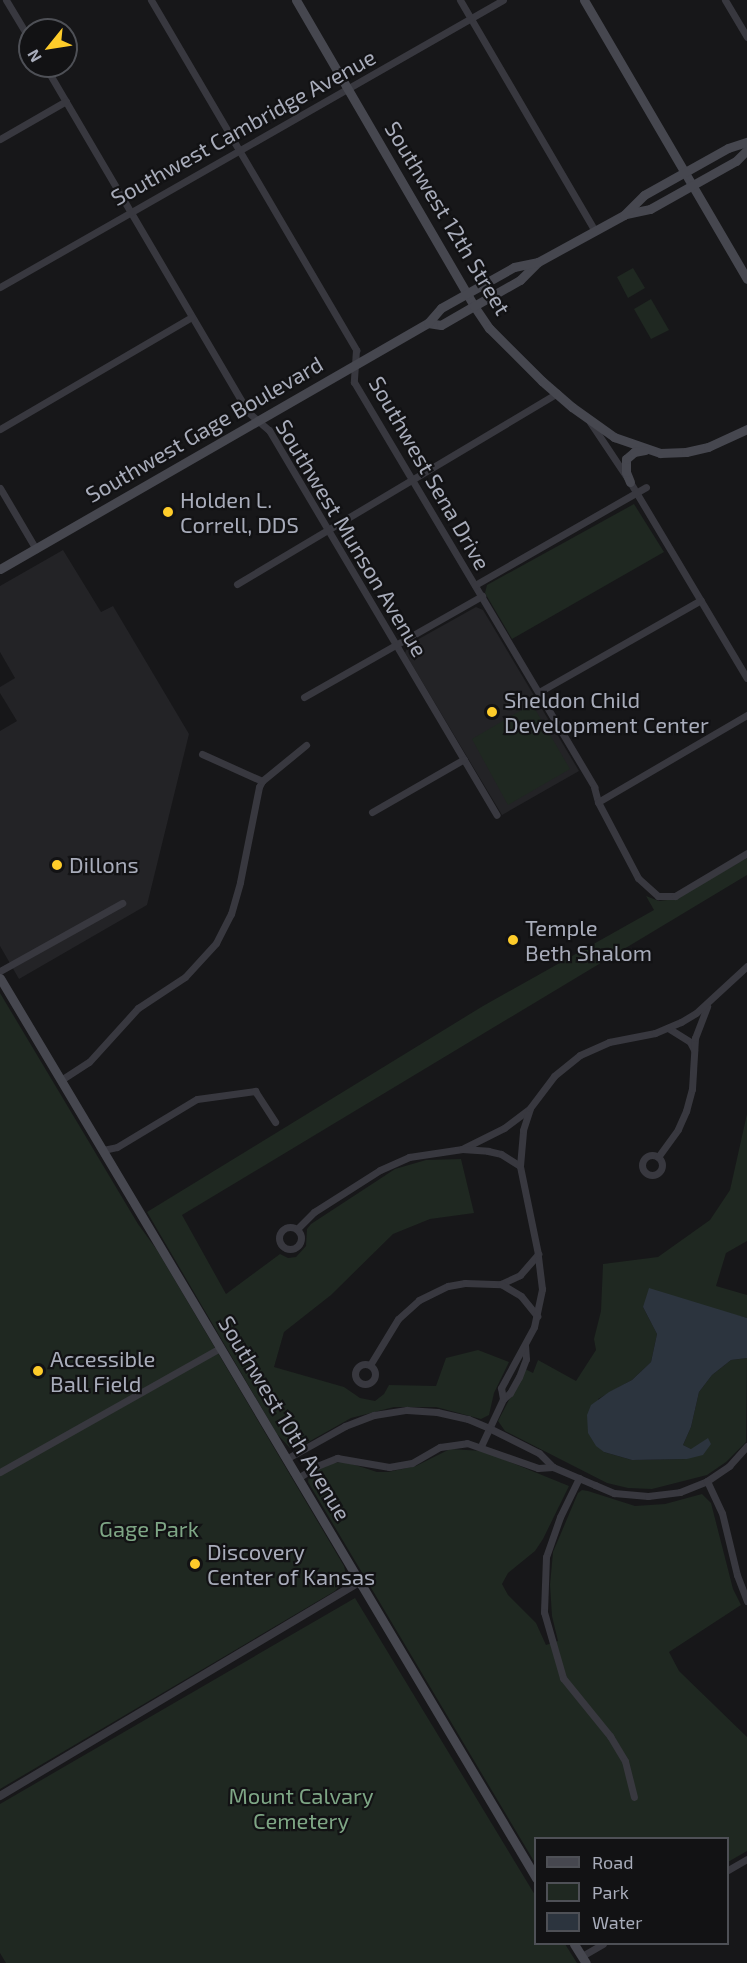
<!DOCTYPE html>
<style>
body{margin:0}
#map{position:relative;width:747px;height:1963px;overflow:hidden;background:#171719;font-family:"Exo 2",sans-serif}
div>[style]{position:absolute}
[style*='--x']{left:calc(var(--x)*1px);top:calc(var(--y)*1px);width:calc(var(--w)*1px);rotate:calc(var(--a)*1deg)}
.built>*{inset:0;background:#232326}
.green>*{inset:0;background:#1f2821}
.water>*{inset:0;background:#2c343e}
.minor>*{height:7px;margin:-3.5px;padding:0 3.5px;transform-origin:3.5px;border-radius:3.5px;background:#38383f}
.minor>.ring{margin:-3.5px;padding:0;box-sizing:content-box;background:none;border:7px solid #38383f;border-radius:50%}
.tertiary>*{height:8px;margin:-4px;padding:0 4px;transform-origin:4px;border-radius:4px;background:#38383f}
.secondary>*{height:9px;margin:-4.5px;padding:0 4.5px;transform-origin:4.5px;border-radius:4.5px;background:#46474f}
.dots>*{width:16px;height:16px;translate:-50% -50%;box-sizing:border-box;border:3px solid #121214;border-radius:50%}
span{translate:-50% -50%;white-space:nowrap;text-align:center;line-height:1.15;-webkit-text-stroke:4.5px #121214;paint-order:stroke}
.street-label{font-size:22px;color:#a8acba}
.poi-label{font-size:22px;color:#a8acba}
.left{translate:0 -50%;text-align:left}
.park-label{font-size:22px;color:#7ea685}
.legend{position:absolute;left:534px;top:1837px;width:195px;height:108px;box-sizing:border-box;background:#121214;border:2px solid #4e5056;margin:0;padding:8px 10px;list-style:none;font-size:18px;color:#a8acba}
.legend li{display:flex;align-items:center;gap:12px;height:30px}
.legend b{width:30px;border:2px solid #4e5056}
.north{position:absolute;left:18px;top:18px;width:60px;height:60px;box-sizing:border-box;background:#121214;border:2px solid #4e5056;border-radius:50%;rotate:240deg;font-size:16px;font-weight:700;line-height:24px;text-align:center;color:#a8acba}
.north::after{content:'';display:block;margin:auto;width:21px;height:27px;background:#fecc2a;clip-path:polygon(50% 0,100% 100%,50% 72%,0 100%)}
</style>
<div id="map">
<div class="built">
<i style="clip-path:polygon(63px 550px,101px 612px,113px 606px,189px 734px,147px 905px,19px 979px,0 946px,0 731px,17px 721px,0 693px,0 687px,15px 678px,0 652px,0 586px)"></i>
<i style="clip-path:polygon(476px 607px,483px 610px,579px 771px,502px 815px,405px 653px,408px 645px)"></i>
</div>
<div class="green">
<i style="clip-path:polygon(633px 268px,645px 288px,628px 298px,617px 277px)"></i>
<i style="clip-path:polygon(651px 299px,669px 330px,651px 339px,634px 309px)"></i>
<i style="clip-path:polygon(634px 504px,664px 552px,512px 639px,485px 593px,487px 585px)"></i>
<i style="clip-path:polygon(532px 704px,570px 769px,508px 805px,472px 739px)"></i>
<i style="clip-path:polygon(747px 858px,747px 875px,182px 1215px,226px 1294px,280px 1254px,288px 1258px,296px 1257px,306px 1246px,307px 1229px,311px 1224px,395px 1169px,426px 1160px,461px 1159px,474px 1213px,430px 1219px,393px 1234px,331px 1295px,284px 1332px,274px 1367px,344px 1387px,360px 1398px,375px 1401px,384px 1394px,389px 1385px,436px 1386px,446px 1358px,478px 1350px,509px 1362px,494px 1393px,489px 1415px,481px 1419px,436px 1407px,394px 1407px,351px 1418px,296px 1449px,290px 1448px,277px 1434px,147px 1212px,483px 1006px,654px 910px,646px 896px,659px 901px,675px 899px)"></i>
<i style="clip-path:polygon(0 993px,138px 1224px,157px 1250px,344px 1566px,346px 1574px,345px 1580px,335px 1591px,0 1789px)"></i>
<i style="clip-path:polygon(747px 1114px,747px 1241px,726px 1253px,716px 1286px,747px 1295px,747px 1318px,716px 1310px,643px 1307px,657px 1334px,651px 1362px,632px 1380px,598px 1399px,604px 1452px,632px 1460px,687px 1459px,691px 1449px,683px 1445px,691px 1427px,699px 1392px,712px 1375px,731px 1360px,747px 1358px,746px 1442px,726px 1462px,707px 1475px,652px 1489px,628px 1488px,607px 1483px,505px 1431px,498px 1421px,525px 1369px,533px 1373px,538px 1360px,576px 1381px,596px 1350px,594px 1339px,601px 1311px,603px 1264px,658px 1257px,710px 1220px,730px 1190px)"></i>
<i style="clip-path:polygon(450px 1449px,483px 1451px,569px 1486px,543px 1539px,535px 1551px,508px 1573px,502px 1584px,508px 1595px,536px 1623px,546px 1645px,558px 1641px,552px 1616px,550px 1585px,553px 1552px,578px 1493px,582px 1490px,588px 1491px,635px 1506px,665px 1504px,702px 1494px,711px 1503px,733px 1589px,741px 1605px,669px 1652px,679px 1671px,747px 1737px,747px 1851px,728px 1862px,728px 1838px,536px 1838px,535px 1863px,308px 1482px,309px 1475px,329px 1463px,346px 1462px,377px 1472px,388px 1472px,416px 1466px)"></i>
<i style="clip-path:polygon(355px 1598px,535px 1895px,536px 1944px,565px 1944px,577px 1963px,6px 1963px,0 1953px,0 1804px)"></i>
</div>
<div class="water">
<i style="clip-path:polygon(649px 1288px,747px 1318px,747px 1358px,731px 1360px,712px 1375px,699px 1392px,691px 1427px,683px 1445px,691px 1449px,708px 1438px,711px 1444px,703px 1455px,687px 1459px,632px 1460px,604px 1452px,596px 1446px,588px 1433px,587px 1415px,591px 1405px,609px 1392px,632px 1380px,651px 1362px,657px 1334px,643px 1307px)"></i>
</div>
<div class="minor">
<i style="--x:6;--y:0;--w:47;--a:59"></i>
<i style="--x:151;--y:0;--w:406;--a:59.6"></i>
<i style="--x:356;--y:350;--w:32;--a:94"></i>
<i style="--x:354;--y:382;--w:471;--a:59.3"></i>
<i style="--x:594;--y:787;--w:16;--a:75"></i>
<i style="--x:598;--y:802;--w:86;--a:62.2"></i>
<i style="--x:638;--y:878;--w:27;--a:42"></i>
<i style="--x:658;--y:896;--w:17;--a:0"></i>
<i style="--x:675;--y:896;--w:84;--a:-30.8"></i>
<i style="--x:460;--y:0;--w:268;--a:59.7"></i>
<i style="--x:725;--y:0;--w:43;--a:59.3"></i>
<i style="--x:45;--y:66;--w:401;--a:59.6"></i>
<i style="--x:248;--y:412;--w:28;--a:41"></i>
<i style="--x:269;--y:430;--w:447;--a:59.4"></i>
<i style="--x:0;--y:139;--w:76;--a:-29.9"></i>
<i style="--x:0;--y:287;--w:579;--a:-29.71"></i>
<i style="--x:590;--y:422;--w:72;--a:56.3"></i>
<i style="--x:630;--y:482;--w:228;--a:59.2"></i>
<i style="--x:0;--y:429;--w:222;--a:-30.3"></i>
<i style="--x:0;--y:488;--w:71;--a:59.5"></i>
<i style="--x:237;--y:584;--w:373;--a:-30.8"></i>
<i style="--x:475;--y:585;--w:197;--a:-29.8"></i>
<i style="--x:539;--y:692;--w:186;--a:-29.6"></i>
<i style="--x:304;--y:697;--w:205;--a:-29.6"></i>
<i style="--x:202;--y:754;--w:66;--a:24.2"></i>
<i style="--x:598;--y:802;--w:173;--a:-30.3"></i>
<i style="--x:372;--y:812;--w:106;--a:-29.9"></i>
<i style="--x:0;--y:971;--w:140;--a:-29.1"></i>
<i style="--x:668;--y:1028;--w:26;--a:32"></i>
<i style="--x:690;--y:1042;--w:9;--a:63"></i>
<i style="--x:61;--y:1080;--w:33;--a:-33"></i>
<i style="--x:89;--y:1062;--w:73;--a:-47.8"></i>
<i style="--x:138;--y:1008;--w:56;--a:-33.4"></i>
<i style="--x:185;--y:977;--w:46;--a:-47.6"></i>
<i style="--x:216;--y:943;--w:33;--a:-63"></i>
<i style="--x:231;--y:914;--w:33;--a:-74"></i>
<i style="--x:240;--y:882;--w:97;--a:-78.7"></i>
<i style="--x:259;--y:787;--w:7;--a:-63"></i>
<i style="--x:262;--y:781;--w:57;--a:-39.3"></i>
<i style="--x:464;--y:1148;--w:45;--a:-26.6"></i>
<i style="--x:504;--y:1128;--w:31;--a:-37"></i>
<i style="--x:103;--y:1150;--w:14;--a:-12"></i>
<i style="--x:117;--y:1147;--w:93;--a:-31"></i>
<i style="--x:197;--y:1099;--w:59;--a:-7.9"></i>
<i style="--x:255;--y:1091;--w:37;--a:57"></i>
<i class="ring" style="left:642px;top:1155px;width:13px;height:13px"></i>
<i style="--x:658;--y:1157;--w:34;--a:-54"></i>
<i style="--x:678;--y:1129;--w:20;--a:-66"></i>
<i style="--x:686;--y:1111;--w:23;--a:-75"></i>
<i style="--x:692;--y:1089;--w:51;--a:-86.6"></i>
<i style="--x:695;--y:1038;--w:34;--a:-69"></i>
<i class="ring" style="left:279px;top:1227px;width:15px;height:15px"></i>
<i style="--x:297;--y:1229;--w:24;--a:-45"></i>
<i style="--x:314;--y:1212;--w:78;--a:-32.5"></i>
<i style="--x:380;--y:1170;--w:32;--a:-24"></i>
<i style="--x:409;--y:1157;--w:54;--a:-8.6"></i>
<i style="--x:462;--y:1149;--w:26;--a:4"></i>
<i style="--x:488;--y:1151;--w:13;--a:13"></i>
<i style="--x:501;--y:1154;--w:22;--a:32"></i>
<i style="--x:501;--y:1284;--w:21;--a:-25"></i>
<i style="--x:520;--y:1275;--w:28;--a:-49"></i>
<i class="ring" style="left:355px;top:1364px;width:13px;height:13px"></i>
<i style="--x:370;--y:1365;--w:54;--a:-58.7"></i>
<i style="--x:398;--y:1319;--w:28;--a:-42"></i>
<i style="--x:419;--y:1300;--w:32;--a:-26"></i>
<i style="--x:448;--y:1286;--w:17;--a:-10"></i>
<i style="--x:465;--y:1283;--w:36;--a:2"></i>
<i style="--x:501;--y:1284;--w:23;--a:31"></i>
<i style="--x:521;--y:1296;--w:26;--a:51"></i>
<i style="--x:503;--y:1399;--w:9;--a:-41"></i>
<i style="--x:510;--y:1393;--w:18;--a:-61"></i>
<i style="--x:519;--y:1377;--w:19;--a:-69"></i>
<i style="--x:526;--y:1359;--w:14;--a:-94"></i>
<i style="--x:481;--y:1446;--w:52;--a:-64.9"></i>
<i style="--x:503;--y:1399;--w:11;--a:-100"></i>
<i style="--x:501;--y:1388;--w:69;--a:-61.6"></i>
<i style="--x:534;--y:1327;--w:39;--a:-78"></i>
<i style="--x:542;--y:1289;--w:35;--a:-97"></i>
<i style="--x:538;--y:1254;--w:90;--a:-101.6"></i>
<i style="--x:520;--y:1166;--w:36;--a:-85"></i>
<i style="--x:523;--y:1130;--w:23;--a:-72"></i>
<i style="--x:530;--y:1108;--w:40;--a:-53"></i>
<i style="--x:554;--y:1076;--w:33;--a:-39"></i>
<i style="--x:580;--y:1055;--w:32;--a:-24"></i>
<i style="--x:609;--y:1042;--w:47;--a:-11.1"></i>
<i style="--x:655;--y:1033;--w:28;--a:-23"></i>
<i style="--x:681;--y:1022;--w:17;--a:-31"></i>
<i style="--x:696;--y:1013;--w:69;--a:-42.7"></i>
<i style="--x:286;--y:1459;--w:68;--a:-29.2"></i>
<i style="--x:345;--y:1426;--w:31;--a:-21"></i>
<i style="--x:374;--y:1415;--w:33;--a:-9"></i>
<i style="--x:407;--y:1410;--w:30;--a:4"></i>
<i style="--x:437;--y:1412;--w:32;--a:13"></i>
<i style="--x:468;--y:1419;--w:23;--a:23"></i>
<i style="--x:489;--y:1428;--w:56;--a:26.6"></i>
<i style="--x:539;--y:1453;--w:20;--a:45"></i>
<i style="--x:553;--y:1467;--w:46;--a:23.2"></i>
<i style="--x:595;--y:1485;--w:21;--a:23"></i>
<i style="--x:614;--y:1493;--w:34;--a:5"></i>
<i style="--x:648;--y:1496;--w:32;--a:-7"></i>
<i style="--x:680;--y:1492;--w:29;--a:-22"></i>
<i style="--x:707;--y:1481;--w:27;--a:-34"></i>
<i style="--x:729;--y:1466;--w:27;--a:-48"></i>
<i style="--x:0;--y:1472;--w:253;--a:-29.4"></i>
<i style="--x:298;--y:1478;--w:22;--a:-32"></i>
<i style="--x:317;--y:1466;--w:22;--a:-22"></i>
<i style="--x:337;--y:1458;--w:53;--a:9.8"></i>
<i style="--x:389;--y:1467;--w:23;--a:-10"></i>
<i style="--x:412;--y:1463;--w:32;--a:-30"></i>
<i style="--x:440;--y:1447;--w:27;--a:-8"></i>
<i style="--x:467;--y:1443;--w:75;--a:19.4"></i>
<i style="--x:538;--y:1468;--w:15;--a:-4"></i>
<i style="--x:579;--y:1478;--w:43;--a:116"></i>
<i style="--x:560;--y:1517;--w:42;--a:109.3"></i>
<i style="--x:546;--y:1557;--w:55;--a:92.1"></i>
<i style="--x:544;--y:1612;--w:69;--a:73.9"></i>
<i style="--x:563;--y:1678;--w:75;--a:51"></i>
<i style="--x:610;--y:1736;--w:29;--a:59"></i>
<i style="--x:625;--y:1761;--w:37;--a:76"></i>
<i style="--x:707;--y:1481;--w:35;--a:65"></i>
<i style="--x:722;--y:1513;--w:64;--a:76.4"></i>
<i style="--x:737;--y:1575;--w:28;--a:69"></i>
<i style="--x:728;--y:1870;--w:22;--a:-30"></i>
<i style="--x:582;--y:1956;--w:24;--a:-30"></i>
</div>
<div class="tertiary">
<i style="--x:0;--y:1796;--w:418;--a:-30.8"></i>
</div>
<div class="secondary">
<i style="--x:296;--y:0;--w:354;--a:59.8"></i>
<i style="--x:474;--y:306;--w:27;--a:56"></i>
<i style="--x:489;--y:328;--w:75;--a:45"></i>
<i style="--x:542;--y:381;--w:40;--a:41"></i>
<i style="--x:572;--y:407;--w:52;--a:35.5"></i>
<i style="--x:614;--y:437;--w:49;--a:19.2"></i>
<i style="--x:660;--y:453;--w:26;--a:-2"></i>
<i style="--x:686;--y:452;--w:23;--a:-13"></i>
<i style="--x:708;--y:447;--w:43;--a:-24.8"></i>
<i style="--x:584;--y:0;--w:323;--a:59.7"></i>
<i style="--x:626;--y:214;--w:25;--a:-12"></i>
<i style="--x:650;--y:209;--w:98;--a:-29.2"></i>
<i style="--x:736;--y:161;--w:16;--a:-45"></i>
<i style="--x:428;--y:323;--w:13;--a:9"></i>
<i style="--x:441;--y:325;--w:38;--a:-30"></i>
<i style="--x:474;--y:306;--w:53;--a:-29.5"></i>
<i style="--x:520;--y:280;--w:25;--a:-45"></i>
<i style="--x:538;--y:262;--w:98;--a:-28.7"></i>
<i style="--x:624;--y:215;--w:28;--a:-45"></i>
<i style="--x:644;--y:195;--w:96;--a:-29.2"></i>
<i style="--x:728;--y:148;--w:20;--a:-18"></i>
<i style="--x:630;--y:482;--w:11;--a:-112"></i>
<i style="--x:626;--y:472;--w:13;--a:-90"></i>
<i style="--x:626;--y:459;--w:11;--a:-41"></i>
<i style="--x:634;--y:452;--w:11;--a:-10"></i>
<i style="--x:0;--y:569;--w:494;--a:-29.9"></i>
<i style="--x:428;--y:323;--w:20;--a:-49"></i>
<i style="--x:441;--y:308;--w:84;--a:-29.3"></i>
<i style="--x:514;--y:267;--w:25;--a:-12"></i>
<i style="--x:0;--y:978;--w:1048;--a:59.22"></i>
<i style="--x:574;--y:1944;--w:22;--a:58"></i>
</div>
<div class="dots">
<i style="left:168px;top:512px;background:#fecc2a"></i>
<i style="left:492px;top:712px;background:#fecc2a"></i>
<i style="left:57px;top:865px;background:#fecc2a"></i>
<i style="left:513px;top:940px;background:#fecc2a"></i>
<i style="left:38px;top:1371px;background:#fecc2a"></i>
<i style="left:195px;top:1564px;background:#fecc2a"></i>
</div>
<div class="street-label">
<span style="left:243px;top:127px;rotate:-29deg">Southwest Cambridge Avenue</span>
<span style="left:448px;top:218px;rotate:59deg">Southwest 12th Street</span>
<span style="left:204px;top:429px;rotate:-30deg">Southwest Gage Boulevard</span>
<span style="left:430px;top:473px;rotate:60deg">Southwest Sena Drive</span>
<span style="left:352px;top:538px;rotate:59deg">Southwest Munson Avenue</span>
<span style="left:285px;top:1418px;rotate:59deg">Southwest 10th Avenue</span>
</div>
<div class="poi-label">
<span class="left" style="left:180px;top:512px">Holden L.<br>Correll, DDS</span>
<span class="left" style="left:504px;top:712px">Sheldon Child<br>Development Center</span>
<span class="left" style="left:69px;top:865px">Dillons</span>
<span class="left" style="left:525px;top:940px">Temple<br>Beth Shalom</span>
<span class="left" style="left:50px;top:1371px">Accessible<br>Ball Field</span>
<span class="left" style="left:207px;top:1564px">Discovery<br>Center of Kansas</span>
</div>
<div class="park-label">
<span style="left:149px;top:1529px">Gage Park</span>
<span style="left:301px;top:1808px">Mount Calvary<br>Cemetery</span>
</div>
<ul class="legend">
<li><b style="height:8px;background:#46474f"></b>Road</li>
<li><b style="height:16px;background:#1f2821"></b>Park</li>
<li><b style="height:16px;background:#2c343e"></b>Water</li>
</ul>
<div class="north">N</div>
</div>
